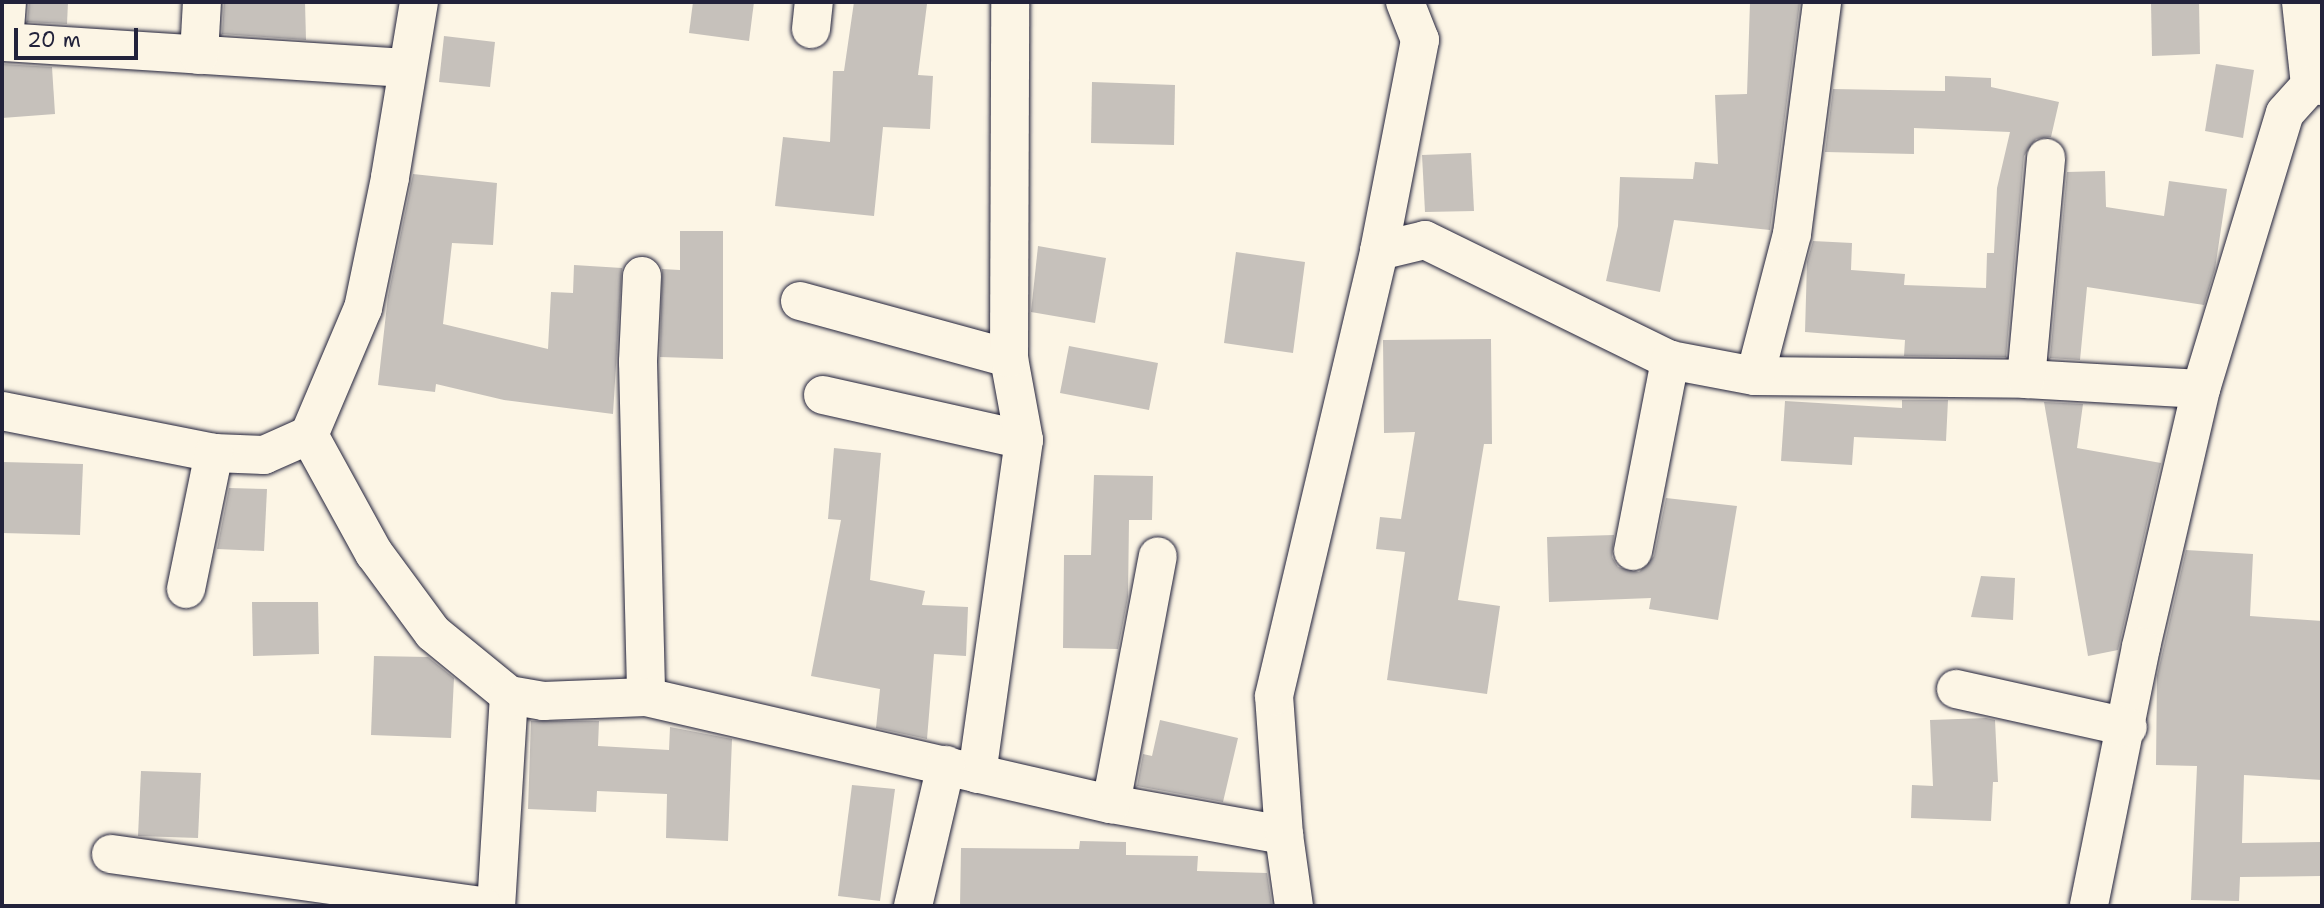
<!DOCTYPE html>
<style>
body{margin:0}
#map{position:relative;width:2324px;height:908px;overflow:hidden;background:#fcf5e5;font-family:"Shantell Sans",sans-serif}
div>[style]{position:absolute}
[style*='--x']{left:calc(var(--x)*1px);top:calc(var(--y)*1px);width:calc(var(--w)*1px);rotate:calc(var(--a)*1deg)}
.building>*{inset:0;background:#c6c1bb}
.roads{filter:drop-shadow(0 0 2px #22223b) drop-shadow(0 0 2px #22223b)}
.minor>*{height:38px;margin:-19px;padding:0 19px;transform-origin:19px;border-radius:19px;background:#fcf5e5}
span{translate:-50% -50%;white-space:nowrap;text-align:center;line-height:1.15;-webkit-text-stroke:5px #fcf5e5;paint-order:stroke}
.frame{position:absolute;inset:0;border:4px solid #22223b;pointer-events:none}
.scale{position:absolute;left:14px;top:28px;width:124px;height:32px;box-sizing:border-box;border:4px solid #22223b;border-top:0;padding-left:9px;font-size:21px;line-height:24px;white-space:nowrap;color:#22223b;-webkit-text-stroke:5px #fcf5e5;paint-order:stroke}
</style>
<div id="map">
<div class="building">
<i style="clip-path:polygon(29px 2px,68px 2px,67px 24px,27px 22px)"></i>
<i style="clip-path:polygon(224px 2px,305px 2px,306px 40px,222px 34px)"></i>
<i style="clip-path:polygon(693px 2px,754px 2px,749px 41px,689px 33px)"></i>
<i style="clip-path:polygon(854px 2px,927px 4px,918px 75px,933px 76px,930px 129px,883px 127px,874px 216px,775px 206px,783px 137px,830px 142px,833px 71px,844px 71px)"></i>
<i style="clip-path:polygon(1750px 2px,1800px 2px,1770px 230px,1674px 220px,1660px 292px,1606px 281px,1618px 226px,1620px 177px,1693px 179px,1695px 162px,1718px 164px,1715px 95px,1747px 94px)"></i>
<i style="clip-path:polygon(2151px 2px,2199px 2px,2200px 54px,2152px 56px)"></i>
<i style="clip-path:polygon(444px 36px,495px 42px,490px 87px,439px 82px)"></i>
<i style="clip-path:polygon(2px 64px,52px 67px,55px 114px,2px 118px)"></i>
<i style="clip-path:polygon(2216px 64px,2254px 70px,2243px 138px,2205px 131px)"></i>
<i style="clip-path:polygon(1945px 76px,1991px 78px,1991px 87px,2059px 102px,2051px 137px,2036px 139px,2024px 156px,2006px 357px,1904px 356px,1905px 340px,1805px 332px,1807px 262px,1813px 241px,1852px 243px,1851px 270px,1905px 274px,1904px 285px,1986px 288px,1987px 253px,1994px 253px,1997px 188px,2010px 132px,1914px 128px,1914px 154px,1825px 152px,1833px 89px,1945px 91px)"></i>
<i style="clip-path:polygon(1092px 82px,1175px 85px,1174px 145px,1091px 143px)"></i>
<i style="clip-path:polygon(1471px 153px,1474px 211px,1425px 212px,1422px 155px)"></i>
<i style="clip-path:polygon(2105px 171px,2106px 207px,2164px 216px,2169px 181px,2227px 189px,2215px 269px,2204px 305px,2087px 287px,2080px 360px,2050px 358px,2067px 172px)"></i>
<i style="clip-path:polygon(413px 174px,497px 183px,493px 245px,452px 243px,443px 324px,548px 349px,551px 292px,573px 293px,574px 265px,622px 268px,613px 414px,504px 400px,436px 384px,435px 392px,378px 385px,388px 296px)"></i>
<i style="clip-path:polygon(680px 231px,723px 231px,723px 359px,660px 357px,662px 269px,680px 270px)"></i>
<i style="clip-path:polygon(1038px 246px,1106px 258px,1095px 323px,1031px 312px)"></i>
<i style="clip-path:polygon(1236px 252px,1305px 262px,1293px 353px,1224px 343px)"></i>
<i style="clip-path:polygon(1491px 339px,1492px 444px,1484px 444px,1458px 600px,1500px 606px,1487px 694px,1387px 680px,1405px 552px,1376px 549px,1380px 517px,1401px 519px,1415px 432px,1384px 433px,1383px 340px)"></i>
<i style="clip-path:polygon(1069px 346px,1158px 363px,1149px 410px,1060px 393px)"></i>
<i style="clip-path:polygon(1902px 400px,1948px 400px,1946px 441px,1854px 437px,1852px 465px,1781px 461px,1785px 401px,1902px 408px)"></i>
<i style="clip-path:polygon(2044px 402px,2083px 404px,2077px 448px,2161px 463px,2118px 650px,2088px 656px)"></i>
<i style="clip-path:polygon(834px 448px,881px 453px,870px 580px,925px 591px,922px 605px,968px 607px,966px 656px,934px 654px,927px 739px,876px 728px,880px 689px,811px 676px,841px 520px,828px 519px)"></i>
<i style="clip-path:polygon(2px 462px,83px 464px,80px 535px,2px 533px)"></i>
<i style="clip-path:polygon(1094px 475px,1153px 476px,1152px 520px,1129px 520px,1128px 597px,1118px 649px,1063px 648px,1064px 555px,1091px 555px)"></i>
<i style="clip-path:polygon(229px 488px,267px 489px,264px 551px,217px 549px)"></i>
<i style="clip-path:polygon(1666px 498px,1737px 506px,1718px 620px,1649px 609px,1651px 598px,1549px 602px,1547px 537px,1614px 535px,1612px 557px,1618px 567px,1639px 572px,1654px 556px)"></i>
<i style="clip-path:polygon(2186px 550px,2253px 554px,2250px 616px,2322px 621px,2322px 780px,2244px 775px,2242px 843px,2321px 842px,2321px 876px,2240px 877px,2239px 901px,2191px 900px,2197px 766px,2156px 765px,2157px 676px)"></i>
<i style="clip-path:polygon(1981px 576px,2015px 578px,2013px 620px,1971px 617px)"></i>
<i style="clip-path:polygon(252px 602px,318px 602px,319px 654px,253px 656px)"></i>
<i style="clip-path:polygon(374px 656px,428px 657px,454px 678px,451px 738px,371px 735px)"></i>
<i style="clip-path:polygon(1986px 718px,1995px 720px,1998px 782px,1993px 782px,1991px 821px,1911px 818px,1912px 785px,1933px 786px,1930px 720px)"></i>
<i style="clip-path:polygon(1160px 720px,1238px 738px,1223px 802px,1137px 786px,1143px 754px,1152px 756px)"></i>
<i style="clip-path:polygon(531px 721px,599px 721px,598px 746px,669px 750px,670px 727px,732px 739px,728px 841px,666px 838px,667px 794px,597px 791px,596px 812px,528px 809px)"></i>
<i style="clip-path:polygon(141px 771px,201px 773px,198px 838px,138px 836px)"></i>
<i style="clip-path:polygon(852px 785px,895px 789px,880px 901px,838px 896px)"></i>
<i style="clip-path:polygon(1080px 841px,1126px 842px,1126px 855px,1198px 856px,1197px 871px,1267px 873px,1272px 906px,960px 906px,961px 848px,1079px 849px)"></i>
</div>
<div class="roads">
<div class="minor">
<i style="--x:7;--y:2;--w:40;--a:94.3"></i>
<i style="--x:4;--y:42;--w:403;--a:3.7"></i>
<i style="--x:419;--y:2;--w:178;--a:99.4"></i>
<i style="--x:390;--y:178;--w:133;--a:101.7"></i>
<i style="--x:363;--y:308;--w:138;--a:113"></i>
<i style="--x:309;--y:435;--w:135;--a:61.2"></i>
<i style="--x:374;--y:553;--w:99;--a:53.6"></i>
<i style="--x:433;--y:633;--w:98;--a:39.2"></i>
<i style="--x:509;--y:695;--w:211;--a:93.5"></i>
<i style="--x:2301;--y:2;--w:83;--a:83.8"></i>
<i style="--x:811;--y:29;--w:27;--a:-84"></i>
<i style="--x:199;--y:55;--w:53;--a:-86.8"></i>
<i style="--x:1379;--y:251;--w:215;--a:-79"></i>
<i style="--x:1420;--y:40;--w:41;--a:-111.5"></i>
<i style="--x:642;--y:276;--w:86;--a:92.7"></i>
<i style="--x:638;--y:362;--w:335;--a:88.6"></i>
<i style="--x:800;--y:301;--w:217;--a:15.3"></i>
<i style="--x:1755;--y:376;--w:271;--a:0.6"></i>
<i style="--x:2026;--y:379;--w:175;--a:3.3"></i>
<i style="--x:2201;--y:389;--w:265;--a:103.1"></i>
<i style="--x:2141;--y:647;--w:264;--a:101.4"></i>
<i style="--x:2026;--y:379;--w:222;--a:-84.8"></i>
<i style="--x:2201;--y:389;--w:288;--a:-73.1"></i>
<i style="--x:2285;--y:113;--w:38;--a:-48"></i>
<i style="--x:2310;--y:85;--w:12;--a:5"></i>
<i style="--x:823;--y:395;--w:206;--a:12.6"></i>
<i style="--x:2;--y:411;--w:216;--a:11.2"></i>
<i style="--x:214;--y:453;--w:50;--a:2.3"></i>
<i style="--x:264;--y:455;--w:49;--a:-24"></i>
<i style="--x:1633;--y:551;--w:195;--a:-79"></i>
<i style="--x:186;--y:589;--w:139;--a:-78.4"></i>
<i style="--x:1956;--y:689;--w:176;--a:12.5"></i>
<i style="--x:509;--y:695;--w:35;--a:10"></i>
<i style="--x:543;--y:701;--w:103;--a:-2.2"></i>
<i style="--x:646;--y:697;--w:477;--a:13"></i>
<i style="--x:1111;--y:804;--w:176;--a:10.2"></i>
<i style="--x:1284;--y:835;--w:139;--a:-94.1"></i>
<i style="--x:1274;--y:696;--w:457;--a:-76.7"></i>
<i style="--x:1379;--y:251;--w:47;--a:-13.4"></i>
<i style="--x:1425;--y:240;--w:273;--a:26.1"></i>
<i style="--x:1670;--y:360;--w:86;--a:10.7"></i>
<i style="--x:1755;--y:376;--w:147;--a:-75.4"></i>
<i style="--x:1792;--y:234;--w:234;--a:-82.6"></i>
<i style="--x:977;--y:774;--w:337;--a:-82"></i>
<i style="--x:1024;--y:440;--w:83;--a:-100.4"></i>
<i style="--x:1009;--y:358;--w:356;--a:-89.8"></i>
<i style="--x:1111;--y:804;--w:252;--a:-79.3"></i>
<i style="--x:1284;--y:835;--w:72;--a:82"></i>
<i style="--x:111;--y:854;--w:375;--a:8"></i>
<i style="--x:913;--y:906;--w:145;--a:-76.8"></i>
</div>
</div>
<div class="frame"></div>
<div class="scale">20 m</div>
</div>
